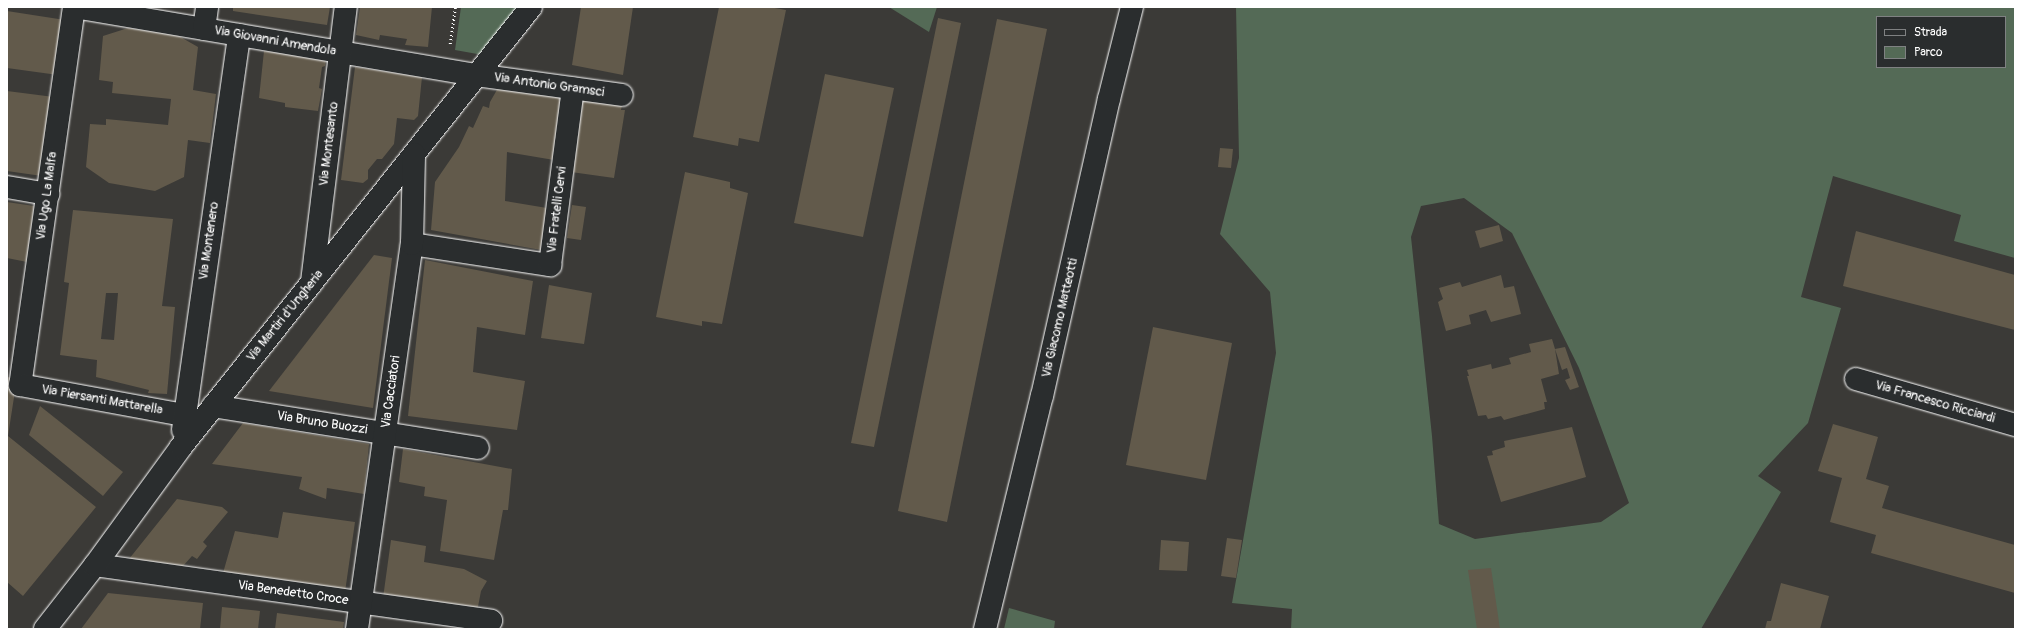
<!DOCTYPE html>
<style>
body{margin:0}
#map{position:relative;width:2022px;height:636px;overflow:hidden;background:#3b3a37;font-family:Pangolin,sans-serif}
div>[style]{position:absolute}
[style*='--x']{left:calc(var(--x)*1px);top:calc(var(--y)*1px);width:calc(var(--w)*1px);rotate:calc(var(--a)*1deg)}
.green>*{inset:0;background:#546a56}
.building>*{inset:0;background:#625a4b}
.path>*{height:2.5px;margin-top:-1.25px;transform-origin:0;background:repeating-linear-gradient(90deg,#fff 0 1px,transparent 0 4px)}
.roads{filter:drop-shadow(0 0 1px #fff) drop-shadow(0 0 1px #fff)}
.minor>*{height:22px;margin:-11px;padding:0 11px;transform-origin:11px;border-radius:11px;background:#2a2d2e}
span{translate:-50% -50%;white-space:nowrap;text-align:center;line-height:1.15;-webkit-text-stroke:4px #2a2d2e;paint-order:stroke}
.street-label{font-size:13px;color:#fff}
.frame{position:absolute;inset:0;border:8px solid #fff;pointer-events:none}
.legend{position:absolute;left:1876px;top:16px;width:130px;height:52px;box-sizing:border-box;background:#2a2d2e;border:1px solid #7f8182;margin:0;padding:5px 7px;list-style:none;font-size:12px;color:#fff}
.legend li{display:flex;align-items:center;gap:8px;height:20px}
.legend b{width:20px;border:1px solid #7f8182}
</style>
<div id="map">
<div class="green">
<i style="clip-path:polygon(461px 7px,520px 7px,483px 55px,455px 50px)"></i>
<i style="clip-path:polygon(889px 7px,937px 7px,929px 32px)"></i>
<i style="clip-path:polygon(evenodd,1236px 7px,2015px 7px,2015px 258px,1954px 241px,1961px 215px,1833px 176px,1801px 297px,1841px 308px,1808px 423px,1758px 476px,1781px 492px,1701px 629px,1291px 629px,1292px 609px,1232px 603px,1276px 353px,1270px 292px,1220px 234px,1239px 158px,1236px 7px,1877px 17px,2005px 17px,2005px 67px,1877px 67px,1877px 17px,1236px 7px,1464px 198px,1512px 233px,1579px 368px,1629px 503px,1601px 522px,1475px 539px,1439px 524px,1432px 436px,1411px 237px,1421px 206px,1464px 198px)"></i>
<i style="clip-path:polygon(1009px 608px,1055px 621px,1054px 629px,1004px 629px)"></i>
</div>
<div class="building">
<i style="clip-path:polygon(233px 7px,330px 7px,327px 25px,233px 11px)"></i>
<i style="clip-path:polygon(360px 7px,432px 7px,428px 47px,405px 45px,407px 39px,380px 35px,379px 40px,356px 35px)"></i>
<i style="clip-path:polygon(581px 7px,633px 7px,623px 75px,572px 65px)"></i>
<i style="clip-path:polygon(719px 7px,769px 7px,786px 10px,759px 142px,739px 138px,738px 146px,693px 137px)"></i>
<i style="clip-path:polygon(7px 11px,65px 20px,58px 75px,7px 68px)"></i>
<i style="clip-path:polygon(938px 18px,961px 23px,874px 447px,851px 443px)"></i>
<i style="clip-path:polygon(997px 19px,1047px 29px,947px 522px,898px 511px)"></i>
<i style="clip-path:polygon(128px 28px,177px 35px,198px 47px,193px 90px,216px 94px,210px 143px,188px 140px,184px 177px,155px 191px,109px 183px,86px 167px,90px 124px,106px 125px,106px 119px,168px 125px,171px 99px,112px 93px,113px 82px,99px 80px,103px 36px)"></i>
<i style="clip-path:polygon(264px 51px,326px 58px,325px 66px,322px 67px,319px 88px,322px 89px,318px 111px,285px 107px,285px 103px,259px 98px)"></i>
<i style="clip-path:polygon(355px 67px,422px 77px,418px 116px,414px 120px,397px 118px,394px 144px,382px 159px,377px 159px,368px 170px,368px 179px,363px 183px,341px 180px)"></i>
<i style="clip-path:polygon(825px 74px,894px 88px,863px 237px,794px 223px)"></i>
<i style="clip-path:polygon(498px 88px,524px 88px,565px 99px,554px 160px,507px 152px,505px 201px,547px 208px,541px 250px,431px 230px,435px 182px,459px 147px,469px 126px,473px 128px,483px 106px,489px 108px,490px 102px)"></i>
<i style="clip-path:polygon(7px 91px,54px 97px,42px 176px,7px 171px)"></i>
<i style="clip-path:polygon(583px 98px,622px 105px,621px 110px,625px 110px,614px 178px,571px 172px)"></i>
<i style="clip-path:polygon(1220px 148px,1233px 149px,1231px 168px,1218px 167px)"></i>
<i style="clip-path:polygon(685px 172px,730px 182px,730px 188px,748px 193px,722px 324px,702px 321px,702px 326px,656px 317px)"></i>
<i style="clip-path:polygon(7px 202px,34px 206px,27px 262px,7px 258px)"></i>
<i style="clip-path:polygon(572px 205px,586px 207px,581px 240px,567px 238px)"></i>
<i style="clip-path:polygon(evenodd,73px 210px,173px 219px,162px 306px,175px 307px,167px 394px,148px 393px,149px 390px,96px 377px,97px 360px,60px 355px,69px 283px,64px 282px,73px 210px,106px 293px,118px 293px,114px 340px,101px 339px,106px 293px)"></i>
<i style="clip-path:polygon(1499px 225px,1503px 241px,1480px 248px,1475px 231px)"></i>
<i style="clip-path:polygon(1856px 231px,2015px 275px,2015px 330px,1843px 286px)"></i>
<i style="clip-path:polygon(374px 255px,392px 258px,373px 408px,269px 391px)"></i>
<i style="clip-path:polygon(425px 260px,533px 281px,525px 335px,477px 327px,473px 372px,525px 381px,517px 430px,408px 416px)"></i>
<i style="clip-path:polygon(1501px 275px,1504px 288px,1514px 286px,1521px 314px,1491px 322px,1486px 310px,1469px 315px,1471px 324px,1446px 331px,1438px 302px,1443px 299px,1439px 288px,1460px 282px,1462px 287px)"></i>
<i style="clip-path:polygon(549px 285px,592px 293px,584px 344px,541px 338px)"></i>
<i style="clip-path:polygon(1153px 327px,1232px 343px,1206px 480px,1126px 465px)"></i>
<i style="clip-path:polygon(1552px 339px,1555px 349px,1565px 347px,1579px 387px,1570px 390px,1565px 380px,1570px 378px,1567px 368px,1562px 370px,1555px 349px,1559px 374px,1541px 379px,1547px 402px,1544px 402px,1545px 409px,1504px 420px,1501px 416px,1488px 419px,1486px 415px,1478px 416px,1467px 376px,1469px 376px,1467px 370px,1491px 364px,1492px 369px,1511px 364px,1509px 358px,1531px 352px,1529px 344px)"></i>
<i style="clip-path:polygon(7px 377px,17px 378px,8px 436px,96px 507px,23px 596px,7px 582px)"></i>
<i style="clip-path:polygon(40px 406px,123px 472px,103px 496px,29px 435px)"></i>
<i style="clip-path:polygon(243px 423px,369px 444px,364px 494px,327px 488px,326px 499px,299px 489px,302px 477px,212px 464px)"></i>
<i style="clip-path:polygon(1833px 424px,1878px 437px,1866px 479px,1889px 486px,1882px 508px,2015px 545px,2015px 593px,1871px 553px,1876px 535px,1830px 522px,1842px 478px,1818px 471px)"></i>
<i style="clip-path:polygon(1572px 427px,1586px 477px,1501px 502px,1487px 456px,1493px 455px,1492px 451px,1505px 447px,1504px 441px)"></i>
<i style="clip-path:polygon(403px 449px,512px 469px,508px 510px,503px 510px,494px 560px,440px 551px,447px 500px,424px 496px,425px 487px,399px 482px)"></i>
<i style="clip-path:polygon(177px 499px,222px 507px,228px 512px,203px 542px,207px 546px,197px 559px,192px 556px,183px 566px,129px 559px)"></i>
<i style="clip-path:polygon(283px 512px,355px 522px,345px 592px,223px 573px,235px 531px,278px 538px)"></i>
<i style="clip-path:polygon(1227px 538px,1242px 540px,1236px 578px,1221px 576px)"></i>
<i style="clip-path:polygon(391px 540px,426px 546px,424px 562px,464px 569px,487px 581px,481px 591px,477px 612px,383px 598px)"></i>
<i style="clip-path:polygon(1161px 540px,1189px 542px,1187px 571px,1159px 570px)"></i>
<i style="clip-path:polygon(1491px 568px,1500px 629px,1477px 629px,1468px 570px)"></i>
<i style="clip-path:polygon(1781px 583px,1829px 596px,1820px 629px,1765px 629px,1767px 621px,1771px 621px)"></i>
<i style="clip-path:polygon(108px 593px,203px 603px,200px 629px,81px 629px)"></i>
<i style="clip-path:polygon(222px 607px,260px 611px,258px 629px,220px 629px)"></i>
<i style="clip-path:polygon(277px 613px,344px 622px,343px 629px,275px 629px)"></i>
</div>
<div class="path">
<i style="--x:450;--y:44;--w:37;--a:-82"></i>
</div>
<div class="roads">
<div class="minor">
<i style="--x:74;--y:7;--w:408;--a:9.6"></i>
<i style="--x:476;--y:75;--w:147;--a:7.8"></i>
<i style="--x:74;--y:7;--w:382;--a:98.1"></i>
<i style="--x:20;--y:385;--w:167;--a:10.4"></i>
<i style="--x:204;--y:29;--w:22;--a:-82"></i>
<i style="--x:7;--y:187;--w:42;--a:9.7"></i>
<i style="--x:412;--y:244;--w:140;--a:8.7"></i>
<i style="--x:550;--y:265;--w:178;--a:-82.6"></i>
<i style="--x:312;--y:282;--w:277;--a:-83"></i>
<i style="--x:1856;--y:379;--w:166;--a:16.1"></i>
<i style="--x:213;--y:406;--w:268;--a:9"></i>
<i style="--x:183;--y:430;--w:399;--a:-81.9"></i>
<i style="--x:95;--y:565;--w:400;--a:8"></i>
<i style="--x:45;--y:629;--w:81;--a:-52"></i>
<i style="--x:95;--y:565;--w:146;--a:-53.9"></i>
<i style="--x:181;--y:447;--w:562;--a:-51.5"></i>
<i style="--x:357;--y:629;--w:389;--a:-81.9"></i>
<i style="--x:412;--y:244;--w:90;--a:-88.7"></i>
<i style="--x:985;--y:629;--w:240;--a:-76.3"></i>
<i style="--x:1042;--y:396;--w:304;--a:-77.3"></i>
<i style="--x:1109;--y:99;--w:95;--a:-76"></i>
</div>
</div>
<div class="street-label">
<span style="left:275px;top:41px;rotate:10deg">Via Giovanni Amendola</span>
<span style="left:549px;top:85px;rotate:8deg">Via Antonio Gramsci</span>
<span style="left:329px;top:144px;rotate:-83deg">Via Montesanto</span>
<span style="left:47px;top:196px;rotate:-82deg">Via Ugo La Malfa</span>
<span style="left:557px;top:210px;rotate:-83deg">Via Fratelli Cervi</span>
<span style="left:209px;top:241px;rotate:-82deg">Via Montenero</span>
<span style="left:285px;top:316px;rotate:-51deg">Via Martiri d'Ungheria</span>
<span style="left:1060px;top:318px;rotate:-77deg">Via Giacomo Matteotti</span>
<span style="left:391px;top:392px;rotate:-82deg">Via Cacciatori</span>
<span style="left:102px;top:400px;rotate:10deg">Via Piersanti Mattarella</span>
<span style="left:1935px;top:402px;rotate:16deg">Via Francesco Ricciardi</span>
<span style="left:322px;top:423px;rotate:9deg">Via Bruno Buozzi</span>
<span style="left:293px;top:593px;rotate:8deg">Via Benedetto Croce</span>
</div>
<div class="frame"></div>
<ul class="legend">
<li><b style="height:5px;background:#2a2d2e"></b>Strada</li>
<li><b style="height:11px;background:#546a56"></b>Parco</li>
</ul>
</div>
